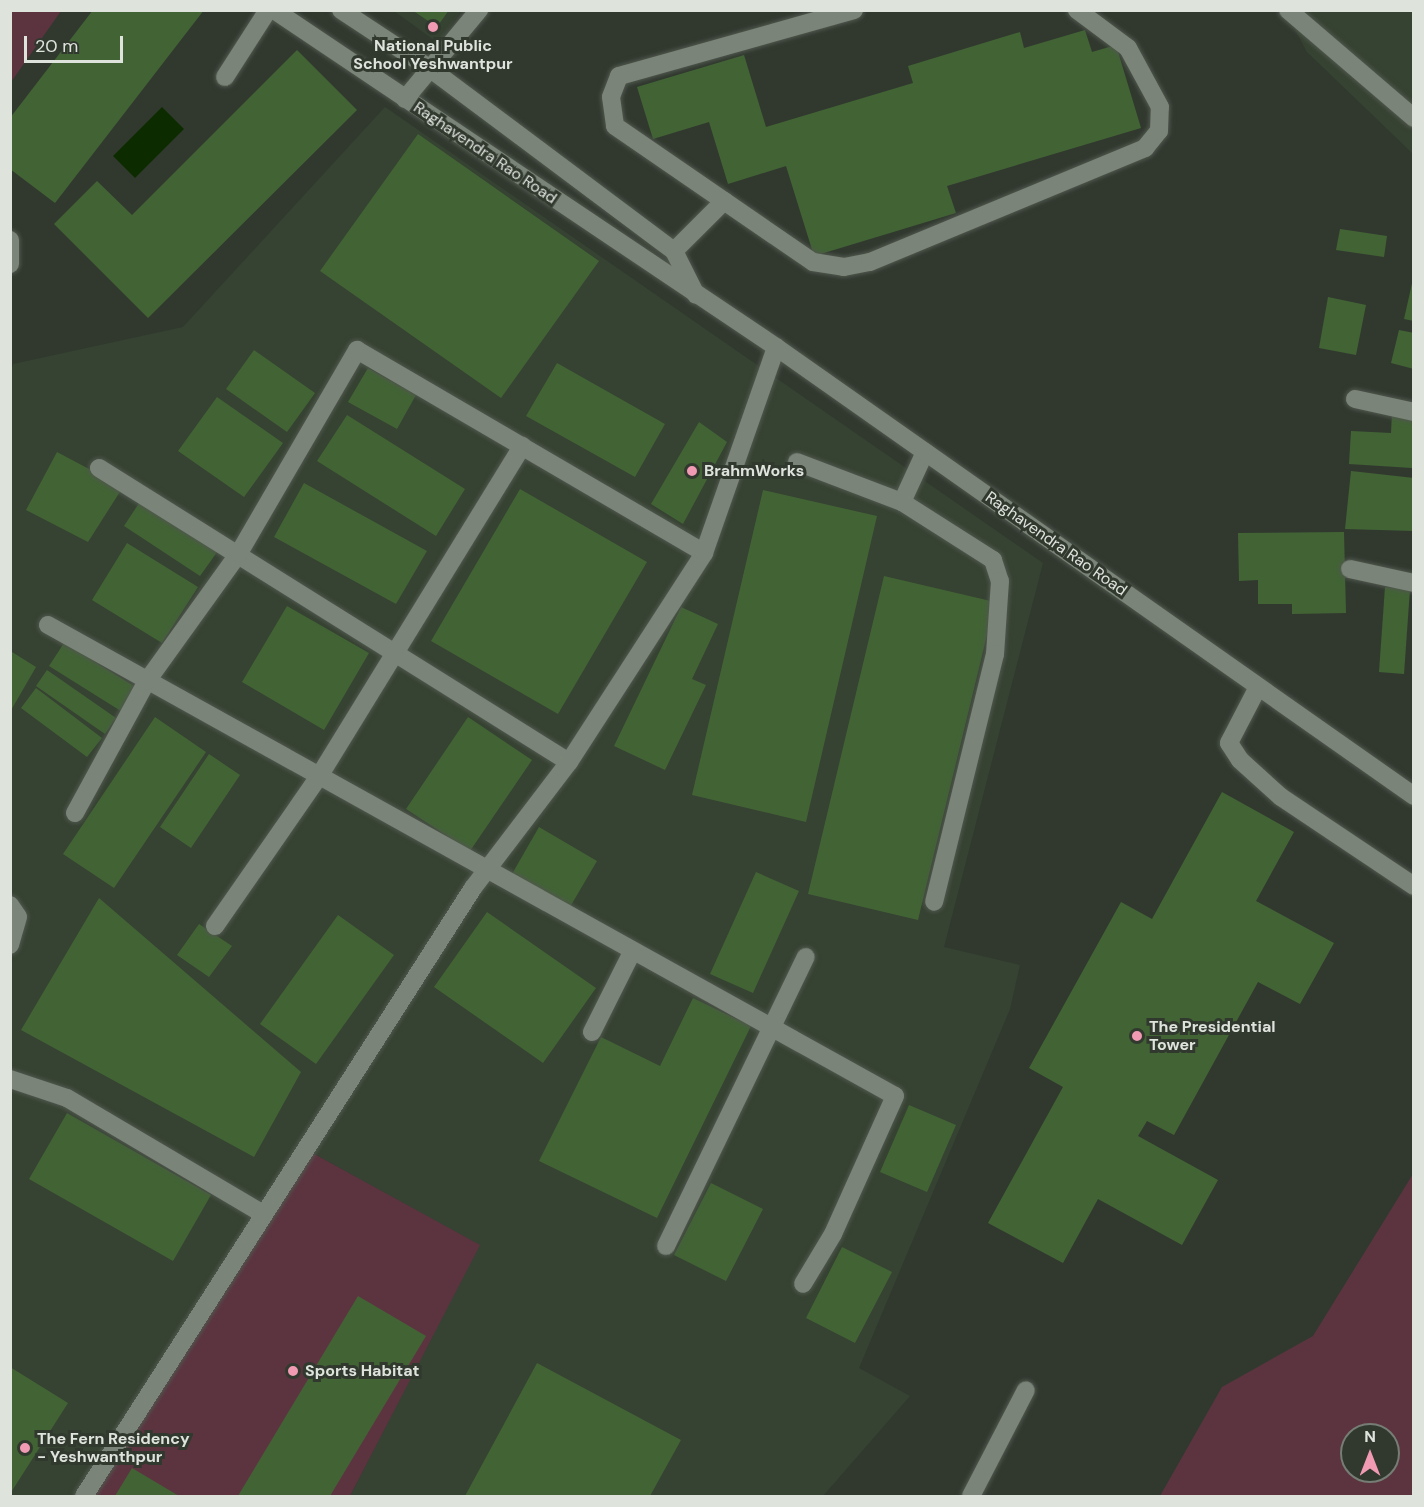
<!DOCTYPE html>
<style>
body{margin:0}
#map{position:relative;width:1424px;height:1507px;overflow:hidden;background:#31392f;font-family:"DM Sans",sans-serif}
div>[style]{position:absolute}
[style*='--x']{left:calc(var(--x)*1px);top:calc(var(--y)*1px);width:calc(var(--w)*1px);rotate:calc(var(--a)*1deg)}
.built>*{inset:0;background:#364232}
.green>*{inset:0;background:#5c3440}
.water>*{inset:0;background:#0c2c00}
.building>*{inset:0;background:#426435}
.roads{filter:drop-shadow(0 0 2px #50574e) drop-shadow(0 0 2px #50574e)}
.lane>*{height:18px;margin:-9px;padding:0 9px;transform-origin:9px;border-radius:9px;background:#7b8478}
.street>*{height:18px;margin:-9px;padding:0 9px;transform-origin:9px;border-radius:9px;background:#7b8478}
.dots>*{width:16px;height:16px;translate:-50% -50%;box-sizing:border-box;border:3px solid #31392f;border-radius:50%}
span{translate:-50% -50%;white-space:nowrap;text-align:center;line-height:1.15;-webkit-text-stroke:6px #31392f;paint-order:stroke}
.poi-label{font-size:16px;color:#dee3dc;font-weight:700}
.left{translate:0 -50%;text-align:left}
.street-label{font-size:16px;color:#dee3dc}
.frame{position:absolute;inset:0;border:12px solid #dee3dc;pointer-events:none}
.north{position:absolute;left:1340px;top:1423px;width:60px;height:60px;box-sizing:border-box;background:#31392f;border:2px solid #767d74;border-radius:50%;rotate:0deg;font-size:16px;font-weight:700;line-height:24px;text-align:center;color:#dee3dc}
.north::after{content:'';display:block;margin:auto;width:21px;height:27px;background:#f19ab3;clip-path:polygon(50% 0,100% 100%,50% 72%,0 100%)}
.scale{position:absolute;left:24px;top:36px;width:99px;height:27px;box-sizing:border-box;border:3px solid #dee3dc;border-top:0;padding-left:8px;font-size:18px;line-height:21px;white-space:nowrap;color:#dee3dc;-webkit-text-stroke:4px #31392f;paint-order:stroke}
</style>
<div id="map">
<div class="built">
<i style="clip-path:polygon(394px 11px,461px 11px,438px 43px)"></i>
<i style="clip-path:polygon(1285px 11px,1413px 11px,1413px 154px,1307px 52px)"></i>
<i style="clip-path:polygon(385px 107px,1043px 563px,944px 947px,1020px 965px,1010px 1009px,859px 1368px,910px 1396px,823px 1496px,350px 1496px,479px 1245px,307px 1150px,95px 1496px,11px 1496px,11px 371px,13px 364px,183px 327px)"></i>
</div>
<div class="green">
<i style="clip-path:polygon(11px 10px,61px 11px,11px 82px,10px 11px)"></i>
<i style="clip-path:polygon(307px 1150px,480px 1245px,350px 1496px,95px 1496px)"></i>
<i style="clip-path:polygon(evenodd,1413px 1174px,1413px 1496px,1160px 1496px,1222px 1387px,1313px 1336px,1413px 1174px,1352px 1435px,1388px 1435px,1388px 1471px,1352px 1471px,1352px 1435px)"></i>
</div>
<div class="water">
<i style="clip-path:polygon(162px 107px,184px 129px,135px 178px,113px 156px)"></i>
</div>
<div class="building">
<i style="clip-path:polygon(93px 10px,204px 10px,55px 203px,10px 169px,10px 118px)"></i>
<i style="clip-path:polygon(412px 10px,449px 10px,437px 27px)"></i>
<i style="clip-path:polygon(1085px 30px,1092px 52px,1116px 45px,1141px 128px,947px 186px,956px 213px,814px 256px,786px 166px,728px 184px,709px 122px,653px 139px,637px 87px,744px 55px,766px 127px,913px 83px,908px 66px,1020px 32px,1024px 48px)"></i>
<i style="clip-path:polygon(297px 50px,357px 110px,148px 318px,54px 224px,97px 181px,132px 215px)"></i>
<i style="clip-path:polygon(418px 134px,599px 261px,501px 398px,320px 271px)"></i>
<i style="clip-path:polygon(1340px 229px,1387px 236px,1384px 257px,1336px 250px)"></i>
<i style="clip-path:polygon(1413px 279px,1414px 279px,1414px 321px,1404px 319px)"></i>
<i style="clip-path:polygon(1328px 297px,1366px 305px,1356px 355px,1319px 348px)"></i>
<i style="clip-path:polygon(1399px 330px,1414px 333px,1414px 369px,1391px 363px)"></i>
<i style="clip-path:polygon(254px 350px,315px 393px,287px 432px,226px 389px)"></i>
<i style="clip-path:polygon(557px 363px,665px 424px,635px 477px,526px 416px)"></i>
<i style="clip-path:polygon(368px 368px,416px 395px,397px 429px,348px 402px)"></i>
<i style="clip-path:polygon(217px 397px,283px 443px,244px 497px,178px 451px)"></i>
<i style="clip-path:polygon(1392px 412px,1414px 413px,1412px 468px,1349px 464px,1351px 431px,1391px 433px)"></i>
<i style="clip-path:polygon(347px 415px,465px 489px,436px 536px,317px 461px)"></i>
<i style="clip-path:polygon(699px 422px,727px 442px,683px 524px,651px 504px)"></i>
<i style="clip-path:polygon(57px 452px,123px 487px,88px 542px,26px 510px)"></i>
<i style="clip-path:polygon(1351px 471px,1414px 478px,1414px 531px,1345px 529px)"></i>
<i style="clip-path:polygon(304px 483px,427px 551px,396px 604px,274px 537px)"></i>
<i style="clip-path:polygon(520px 489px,647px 562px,558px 714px,431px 641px)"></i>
<i style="clip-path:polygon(763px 490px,877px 516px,806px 822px,692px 795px)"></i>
<i style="clip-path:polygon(143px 497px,220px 548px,200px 576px,124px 526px)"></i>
<i style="clip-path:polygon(1344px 532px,1346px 613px,1292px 614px,1292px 604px,1258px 604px,1258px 580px,1239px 581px,1238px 533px)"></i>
<i style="clip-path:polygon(127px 543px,198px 587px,162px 643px,92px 600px)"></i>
<i style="clip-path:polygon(884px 576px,995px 602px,918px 920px,808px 894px)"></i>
<i style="clip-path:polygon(1385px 587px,1410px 589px,1404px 674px,1379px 672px)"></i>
<i style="clip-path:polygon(287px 606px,369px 653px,324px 730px,242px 682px)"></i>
<i style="clip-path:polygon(681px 607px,718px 624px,692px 679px,706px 685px,665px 770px,614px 746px)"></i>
<i style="clip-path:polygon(64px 643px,139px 689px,124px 713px,49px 666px)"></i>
<i style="clip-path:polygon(12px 652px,36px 667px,10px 712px,10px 654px)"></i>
<i style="clip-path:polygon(47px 670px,116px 718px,105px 734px,36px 686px)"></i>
<i style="clip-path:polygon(36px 688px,102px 738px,87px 757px,21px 708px)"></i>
<i style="clip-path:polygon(155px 717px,206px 752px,114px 888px,63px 854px)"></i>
<i style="clip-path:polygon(468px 717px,532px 760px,470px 851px,406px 809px)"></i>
<i style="clip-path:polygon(209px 754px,240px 775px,191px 848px,160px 827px)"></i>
<i style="clip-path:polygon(1222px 792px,1294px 832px,1256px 901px,1334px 943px,1300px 1004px,1258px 982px,1174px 1135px,1147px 1121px,1138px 1136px,1218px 1180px,1182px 1245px,1098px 1199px,1063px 1263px,988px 1223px,1063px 1087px,1029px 1068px,1121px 902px,1152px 919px)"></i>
<i style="clip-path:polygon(539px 827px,597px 861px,570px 907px,512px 874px)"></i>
<i style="clip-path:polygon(756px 872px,799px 891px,753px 993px,710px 974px)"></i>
<i style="clip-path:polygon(99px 898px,301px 1072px,254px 1157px,21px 1030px)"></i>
<i style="clip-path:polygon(487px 912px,596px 988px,543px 1063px,434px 987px)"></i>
<i style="clip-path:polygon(338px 915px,394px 955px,316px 1064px,260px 1024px)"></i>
<i style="clip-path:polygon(199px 924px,232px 946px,209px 977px,177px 955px)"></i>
<i style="clip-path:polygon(693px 998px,751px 1026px,657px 1218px,539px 1161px,601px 1037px,660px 1066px)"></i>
<i style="clip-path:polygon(909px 1105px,956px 1125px,927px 1192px,880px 1172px)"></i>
<i style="clip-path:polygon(67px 1113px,211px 1195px,173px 1261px,29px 1179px)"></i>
<i style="clip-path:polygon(711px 1183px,763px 1209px,726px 1281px,674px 1255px)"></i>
<i style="clip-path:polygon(842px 1247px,892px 1272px,855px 1343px,806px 1318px)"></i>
<i style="clip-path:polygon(358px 1296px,426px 1336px,330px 1496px,238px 1496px)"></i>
<i style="clip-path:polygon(537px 1363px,681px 1440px,650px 1496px,465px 1496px)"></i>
<i style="clip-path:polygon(10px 1367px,68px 1403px,10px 1494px)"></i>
<i style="clip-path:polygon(132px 1468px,179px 1496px,115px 1496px)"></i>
</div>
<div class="roads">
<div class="lane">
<i style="--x:225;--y:77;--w:80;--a:-57.3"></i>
<i style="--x:925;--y:452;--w:55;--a:114.7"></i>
<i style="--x:902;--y:502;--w:108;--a:32.5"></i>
<i style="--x:993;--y:560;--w:22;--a:72"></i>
<i style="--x:1000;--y:581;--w:73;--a:93.9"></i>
<i style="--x:995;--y:654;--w:255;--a:103.8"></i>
<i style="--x:797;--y:462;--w:112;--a:20.9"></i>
<i style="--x:1350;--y:569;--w:66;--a:12.3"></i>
<i style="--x:10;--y:905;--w:14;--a:56"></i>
<i style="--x:18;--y:917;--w:29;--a:106"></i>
<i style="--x:10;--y:1079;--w:60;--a:18.4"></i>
<i style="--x:67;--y:1098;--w:228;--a:30.6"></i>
<i style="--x:971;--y:1496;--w:119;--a:-62.6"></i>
</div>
<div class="street">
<i style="--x:274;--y:10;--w:605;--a:33.87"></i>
<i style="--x:776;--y:347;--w:780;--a:35.14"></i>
<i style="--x:341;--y:10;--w:109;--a:33.4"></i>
<i style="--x:432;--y:70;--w:302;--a:36.8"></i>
<i style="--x:674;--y:251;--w:49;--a:63.4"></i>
<i style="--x:854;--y:10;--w:244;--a:164.3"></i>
<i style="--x:619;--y:76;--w:22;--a:111"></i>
<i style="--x:611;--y:97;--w:29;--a:82"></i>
<i style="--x:615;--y:126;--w:240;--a:34.5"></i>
<i style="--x:813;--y:262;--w:31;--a:9"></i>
<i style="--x:844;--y:267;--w:26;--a:-11"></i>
<i style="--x:870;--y:262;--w:298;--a:-22.5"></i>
<i style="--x:1145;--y:148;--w:22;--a:-51"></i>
<i style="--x:1159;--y:131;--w:24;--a:-88"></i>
<i style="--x:1160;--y:107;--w:67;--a:-118.5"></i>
<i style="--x:1128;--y:48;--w:64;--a:-143.3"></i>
<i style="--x:1288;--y:10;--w:166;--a:40.6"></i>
<i style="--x:405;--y:99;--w:116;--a:-50.3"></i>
<i style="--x:10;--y:240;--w:24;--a:90"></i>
<i style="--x:674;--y:251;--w:71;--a:-45"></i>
<i style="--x:1355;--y:399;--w:60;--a:12.4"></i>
<i style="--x:99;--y:468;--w:554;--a:32.03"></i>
<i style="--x:48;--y:625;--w:969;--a:29.08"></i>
<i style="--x:895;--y:1096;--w:151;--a:114.2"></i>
<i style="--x:833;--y:1234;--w:58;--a:121"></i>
<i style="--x:1258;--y:687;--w:63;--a:117.4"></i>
<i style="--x:1229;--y:743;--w:20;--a:57"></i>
<i style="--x:1240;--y:760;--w:55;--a:42.1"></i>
<i style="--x:1281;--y:797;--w:160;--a:33.8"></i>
<i style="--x:75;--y:813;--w:150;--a:-61.4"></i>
<i style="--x:147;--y:681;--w:158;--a:-54.3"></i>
<i style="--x:239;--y:553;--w:235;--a:-59.8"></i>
<i style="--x:357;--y:350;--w:402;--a:30.3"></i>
<i style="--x:215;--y:926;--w:180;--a:-55.2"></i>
<i style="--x:318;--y:778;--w:390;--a:-58.4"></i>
<i style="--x:592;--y:1032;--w:89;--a:-63.4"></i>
<i style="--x:666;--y:1246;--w:321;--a:-64.2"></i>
<i style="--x:84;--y:1496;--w:722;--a:-57.39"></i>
<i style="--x:473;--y:888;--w:158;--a:-52.7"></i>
<i style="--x:569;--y:762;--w:249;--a:-57.1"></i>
<i style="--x:704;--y:553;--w:218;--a:-70.7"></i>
</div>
</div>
<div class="dots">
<i style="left:433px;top:27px;background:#f19ab3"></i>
<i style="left:692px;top:471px;background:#f19ab3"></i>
<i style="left:1137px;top:1036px;background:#f19ab3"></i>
<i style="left:293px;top:1371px;background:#f19ab3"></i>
<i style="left:25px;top:1448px;background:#f19ab3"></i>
</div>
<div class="poi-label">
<span style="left:433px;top:55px">National Public<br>School Yeshwantpur</span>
<span class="left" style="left:704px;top:471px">BrahmWorks</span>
<span class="left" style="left:1149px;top:1036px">The Presidential<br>Tower</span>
<span class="left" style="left:305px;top:1371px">Sports Habitat</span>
<span class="left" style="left:37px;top:1448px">The Fern Residency<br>- Yeshwanthpur</span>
</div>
<div class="street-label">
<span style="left:485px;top:153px;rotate:34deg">Raghavendra Rao Road</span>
<span style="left:1056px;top:544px;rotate:35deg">Raghavendra Rao Road</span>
</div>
<div class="frame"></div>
<div class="north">N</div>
<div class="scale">20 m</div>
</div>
